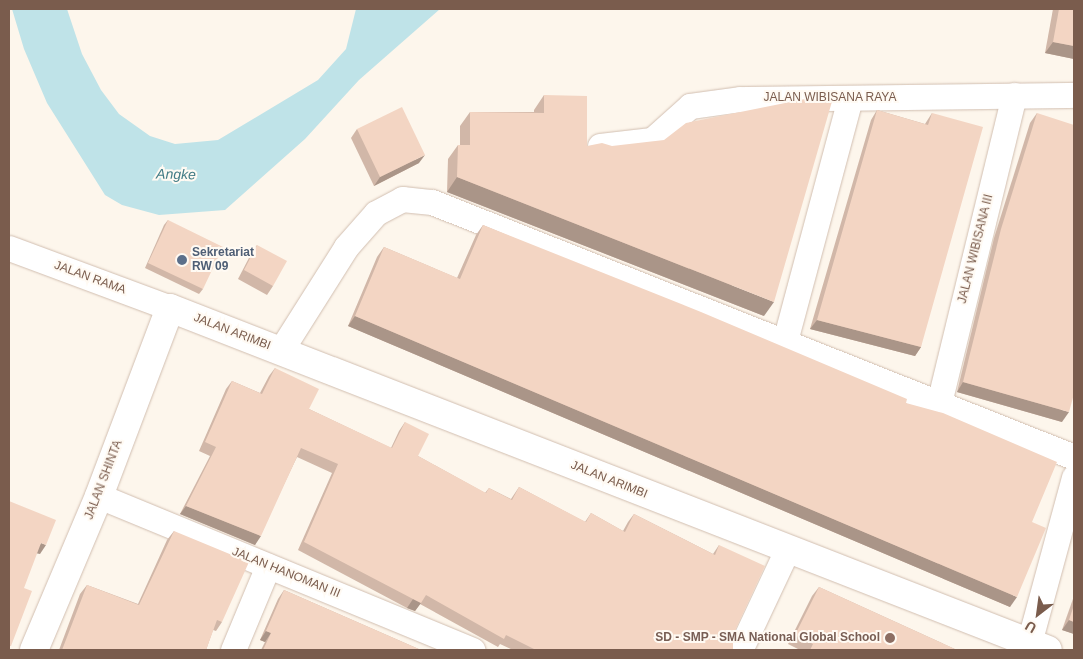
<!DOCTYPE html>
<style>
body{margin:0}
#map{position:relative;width:1083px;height:659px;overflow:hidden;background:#fdf6ec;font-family:Arial,sans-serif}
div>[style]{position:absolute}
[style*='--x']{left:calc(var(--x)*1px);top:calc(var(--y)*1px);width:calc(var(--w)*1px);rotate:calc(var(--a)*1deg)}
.water>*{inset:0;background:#bfe3e8}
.roads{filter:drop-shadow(0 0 1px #d1beb0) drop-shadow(0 0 1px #d1beb0)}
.minor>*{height:25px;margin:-12.5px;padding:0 12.5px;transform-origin:12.5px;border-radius:12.5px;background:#fff}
.tertiary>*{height:28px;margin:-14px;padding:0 14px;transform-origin:14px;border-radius:14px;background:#fff}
.wall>*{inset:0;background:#d1b7a8}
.shaded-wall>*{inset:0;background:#aa9588}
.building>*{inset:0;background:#f3d5c3}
.dots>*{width:14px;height:14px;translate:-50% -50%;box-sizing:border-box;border:2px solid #fffaf3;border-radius:50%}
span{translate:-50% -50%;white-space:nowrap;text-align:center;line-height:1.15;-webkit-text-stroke:4px #fffaf3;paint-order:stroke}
.street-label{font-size:12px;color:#7a5c4d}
.service-label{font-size:12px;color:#4e5e75;font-weight:700}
.left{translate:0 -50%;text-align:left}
.education-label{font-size:12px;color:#785e54;font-weight:700}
.right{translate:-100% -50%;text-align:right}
.water-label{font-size:14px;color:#437c86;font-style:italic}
.frame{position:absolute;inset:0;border:10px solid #7a5c4d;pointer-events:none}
.north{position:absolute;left:1013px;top:589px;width:50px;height:50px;-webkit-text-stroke:4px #fffaf3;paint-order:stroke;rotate:210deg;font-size:14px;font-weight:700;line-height:20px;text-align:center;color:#7a5c4d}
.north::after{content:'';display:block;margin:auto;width:18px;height:22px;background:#7a5c4d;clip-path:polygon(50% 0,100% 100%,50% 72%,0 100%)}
</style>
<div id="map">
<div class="water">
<i style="clip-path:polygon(12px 9px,67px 9px,82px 54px,101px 90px,119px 114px,150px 136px,175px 144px,218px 140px,318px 80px,346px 49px,356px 9px,440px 9px,359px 80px,305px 139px,225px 210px,159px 215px,122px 205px,105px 195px,47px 103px,24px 49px)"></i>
</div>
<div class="roads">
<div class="minor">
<i style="--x:600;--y:146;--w:52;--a:-6.6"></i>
<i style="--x:652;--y:140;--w:51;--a:-41.8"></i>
<i style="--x:690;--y:106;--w:50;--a:-8"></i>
<i style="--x:740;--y:99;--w:334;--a:-0.7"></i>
<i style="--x:9;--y:248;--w:172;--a:20.4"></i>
<i style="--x:785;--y:341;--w:251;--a:-75"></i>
<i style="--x:281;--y:350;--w:122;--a:-57.7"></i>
<i style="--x:346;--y:247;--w:45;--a:-48.6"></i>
<i style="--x:376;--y:213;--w:30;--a:-28"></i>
<i style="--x:402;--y:199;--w:30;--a:6"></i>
<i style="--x:432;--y:202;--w:691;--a:21.66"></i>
<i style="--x:939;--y:403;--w:317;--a:-76.3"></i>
<i style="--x:99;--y:496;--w:404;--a:22.4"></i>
<i style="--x:1029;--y:643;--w:172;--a:-74.8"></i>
<i style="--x:233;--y:650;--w:91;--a:-67.4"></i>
<i style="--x:740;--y:650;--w:110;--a:-64.8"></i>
</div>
<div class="tertiary">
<i style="--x:34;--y:650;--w:167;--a:-67.1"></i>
<i style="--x:99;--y:496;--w:201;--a:-69.3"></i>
<i style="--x:170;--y:308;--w:942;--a:21.28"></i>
</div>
</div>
<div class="wall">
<i style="clip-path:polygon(1053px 9px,1074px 9px,1074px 59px,1045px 53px)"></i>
<i style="clip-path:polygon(544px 95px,587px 146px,764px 316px,447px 192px,448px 159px,458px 145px,460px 145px,460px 126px,470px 112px,534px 112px,534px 110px)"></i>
<i style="clip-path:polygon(877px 110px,925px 124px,932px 113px,921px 347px,915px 356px,810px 329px,871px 120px)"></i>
<i style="clip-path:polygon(1037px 113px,1062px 422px,957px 392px,994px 238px,1030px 123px)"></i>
<i style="clip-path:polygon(357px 129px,419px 163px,374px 186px,351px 138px)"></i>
<i style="clip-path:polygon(168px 220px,203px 289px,199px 294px,145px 268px,164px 225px)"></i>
<i style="clip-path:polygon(483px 225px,906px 403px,1032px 522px,1010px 607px,348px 326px,377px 257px,384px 247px,457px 278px,476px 235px)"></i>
<i style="clip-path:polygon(257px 245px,273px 286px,267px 295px,238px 279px,251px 254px)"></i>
<i style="clip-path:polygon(275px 368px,309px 409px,391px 448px,399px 431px,405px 422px,418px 456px,485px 493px,489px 488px,511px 499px,519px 487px,585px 522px,591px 513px,623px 531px,628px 522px,634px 514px,713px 554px,719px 545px,733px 635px,733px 650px,513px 650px,500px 644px,498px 647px,420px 604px,415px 611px,407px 608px,298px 550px,332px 473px,297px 457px,255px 545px,180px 514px,210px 456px,199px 451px,226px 389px,232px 381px,260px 393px,269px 376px)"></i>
<i style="clip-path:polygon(174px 531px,222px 622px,216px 631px,213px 630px,206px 650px,59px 650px,80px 594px,87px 585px,138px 604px,167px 540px)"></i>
<i style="clip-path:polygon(819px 587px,957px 650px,800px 650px,788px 644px,812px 596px)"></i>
<i style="clip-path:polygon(284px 590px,421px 650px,261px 650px,265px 642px,260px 640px,278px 599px)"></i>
<i style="clip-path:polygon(1074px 596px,1074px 634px,1062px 630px)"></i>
</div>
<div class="shaded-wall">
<i style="clip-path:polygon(1053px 42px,1074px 46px,1074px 59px,1045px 53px)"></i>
<i style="clip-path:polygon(425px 155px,419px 163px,374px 186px,380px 177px)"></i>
<i style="clip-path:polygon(457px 177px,774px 302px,764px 316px,447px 192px)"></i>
<i style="clip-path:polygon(355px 316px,1017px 597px,1010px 607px,348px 326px)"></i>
<i style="clip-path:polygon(817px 320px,921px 347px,915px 356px,810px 329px)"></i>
<i style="clip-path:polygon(963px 382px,1069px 412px,1062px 422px,957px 392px)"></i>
<i style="clip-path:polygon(186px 506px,261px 536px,255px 545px,180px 514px)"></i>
<i style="clip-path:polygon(41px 543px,46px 545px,40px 554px,35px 553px)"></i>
<i style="clip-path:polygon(413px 599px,421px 603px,415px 611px,407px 608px)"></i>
<i style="clip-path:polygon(1069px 620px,1074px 622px,1074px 634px,1062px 630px)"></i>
<i style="clip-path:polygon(266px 631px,271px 633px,265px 642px,260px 640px)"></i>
</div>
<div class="building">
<i style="clip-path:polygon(1059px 9px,1074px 9px,1074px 46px,1053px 42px)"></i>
<i style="clip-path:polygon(544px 95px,587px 96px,587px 146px,602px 143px,612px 146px,664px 140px,686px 123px,810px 98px,833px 98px,774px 302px,457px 177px,458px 145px,470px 145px,470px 112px,544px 113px)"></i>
<i style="clip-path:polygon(402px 107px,425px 155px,380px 177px,357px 129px)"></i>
<i style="clip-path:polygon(877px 110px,928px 125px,932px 113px,983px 127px,921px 347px,817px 320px)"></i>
<i style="clip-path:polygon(1037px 113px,1074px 125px,1074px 394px,1069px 412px,963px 382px,1001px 229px)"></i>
<i style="clip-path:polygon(168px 220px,223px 247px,203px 289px,148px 263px)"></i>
<i style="clip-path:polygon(483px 225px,701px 312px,907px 399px,906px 403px,943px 413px,1057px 462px,1032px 522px,1046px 528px,1017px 597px,355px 316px,384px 247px,460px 279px)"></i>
<i style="clip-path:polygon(257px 245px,287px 261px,273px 286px,244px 270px)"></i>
<i style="clip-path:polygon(275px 368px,319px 389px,309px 409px,392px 448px,405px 422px,429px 434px,418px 456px,486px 493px,489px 488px,512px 500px,519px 487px,586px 522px,591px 513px,625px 532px,634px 514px,715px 555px,719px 545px,765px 566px,733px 635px,733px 650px,536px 650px,506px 635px,504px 639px,426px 595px,421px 603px,413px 599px,304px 542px,338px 464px,301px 448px,261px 536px,186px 506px,216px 447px,205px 442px,232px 381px,262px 394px)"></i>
<i style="clip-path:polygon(9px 501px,56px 520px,46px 545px,41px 543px,24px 588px,32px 591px,11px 646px,9px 646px)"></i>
<i style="clip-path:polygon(174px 531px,249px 562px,222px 622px,217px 620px,206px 650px,62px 650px,87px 585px,139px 605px)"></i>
<i style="clip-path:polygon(819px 587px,957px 650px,810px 650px,813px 644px,795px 635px)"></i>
<i style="clip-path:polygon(284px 590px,421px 650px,263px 650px,271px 633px,266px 631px)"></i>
<i style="clip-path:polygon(1074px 605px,1074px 622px,1069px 620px)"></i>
</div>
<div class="dots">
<i style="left:182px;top:260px;background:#5c6f8a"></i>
<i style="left:890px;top:638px;background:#8d6e63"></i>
</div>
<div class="street-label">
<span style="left:830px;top:98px">JALAN WIBISANA RAYA</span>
<span style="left:976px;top:249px;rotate:-76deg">JALAN WIBISANA III</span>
<span style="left:90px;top:278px;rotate:20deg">JALAN RAMA</span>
<span style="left:232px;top:332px;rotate:21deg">JALAN ARIMBI</span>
<span style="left:104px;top:480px;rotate:-69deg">JALAN SHINTA</span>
<span style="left:609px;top:480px;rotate:22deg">JALAN ARIMBI</span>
<span style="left:286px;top:573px;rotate:22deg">JALAN HANOMAN III</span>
</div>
<div class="service-label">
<span class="left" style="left:192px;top:260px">Sekretariat<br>RW 09</span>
</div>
<div class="education-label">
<span class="right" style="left:880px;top:638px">SD - SMP - SMA National Global School</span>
</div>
<div class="water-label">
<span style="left:176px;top:174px;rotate:1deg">Angke</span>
</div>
<div class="frame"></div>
<div class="north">U</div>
</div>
